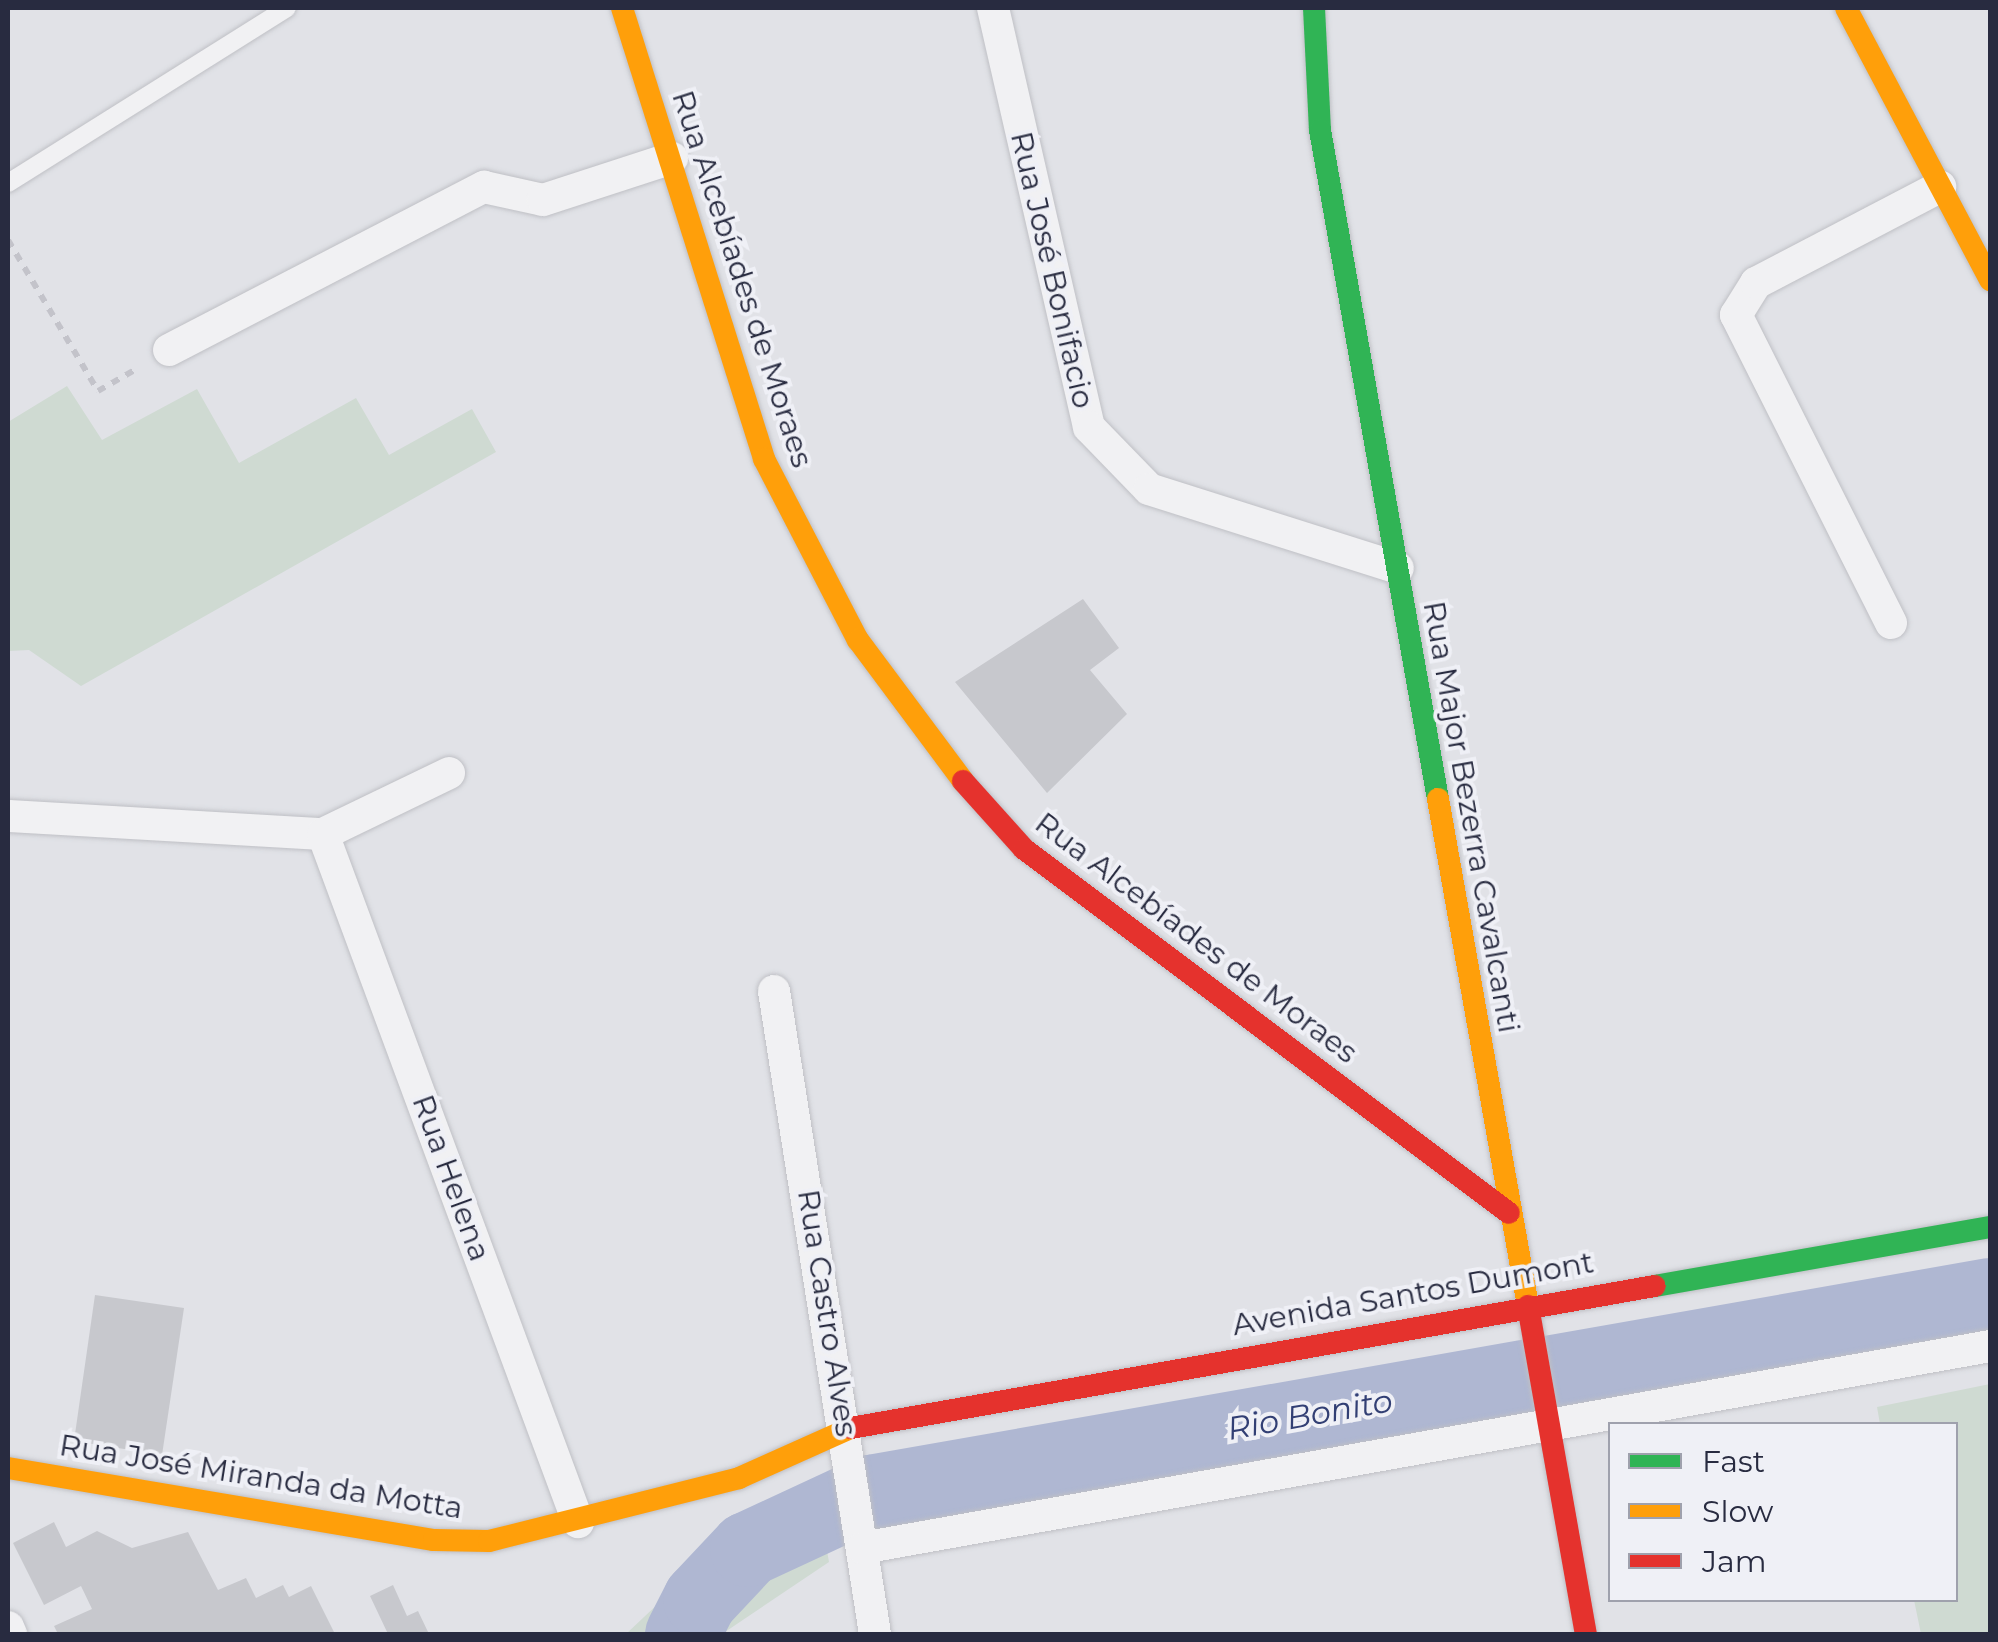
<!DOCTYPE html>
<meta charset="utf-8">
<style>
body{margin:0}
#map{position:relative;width:1998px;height:1642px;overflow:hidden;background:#e1e2e7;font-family:Montserrat,sans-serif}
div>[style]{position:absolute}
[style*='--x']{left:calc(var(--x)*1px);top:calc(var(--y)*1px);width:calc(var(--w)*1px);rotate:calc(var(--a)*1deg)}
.green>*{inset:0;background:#cfdad2}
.river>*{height:75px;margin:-37.5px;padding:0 37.5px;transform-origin:37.5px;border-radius:37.5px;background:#afb7d2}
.building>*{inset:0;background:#c7c8cd}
.path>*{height:6px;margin-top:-3px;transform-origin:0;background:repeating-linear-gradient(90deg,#c3c3ca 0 8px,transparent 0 16px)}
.roads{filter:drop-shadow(0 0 2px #bfc0c5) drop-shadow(0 0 2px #bfc0c5)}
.lane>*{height:18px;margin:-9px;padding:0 9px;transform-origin:9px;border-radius:9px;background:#f1f1f3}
.street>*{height:32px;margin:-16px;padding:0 16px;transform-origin:16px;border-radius:16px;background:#f1f1f3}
.fast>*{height:22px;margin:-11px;padding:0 11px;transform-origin:11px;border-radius:11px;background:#30b455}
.slow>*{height:22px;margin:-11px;padding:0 11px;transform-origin:11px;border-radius:11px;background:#ff9f0a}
.jam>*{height:22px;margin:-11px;padding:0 11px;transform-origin:11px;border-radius:11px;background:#e5322d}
span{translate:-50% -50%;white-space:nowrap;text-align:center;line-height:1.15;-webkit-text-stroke:8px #eff0f6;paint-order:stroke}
.street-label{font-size:30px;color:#282b40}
.water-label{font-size:32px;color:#323f74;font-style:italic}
.frame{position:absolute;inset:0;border:10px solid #282b40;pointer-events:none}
.legend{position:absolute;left:1608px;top:1422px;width:350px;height:180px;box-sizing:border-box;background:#eff0f6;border:2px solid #9fa1ad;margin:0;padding:12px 18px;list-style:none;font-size:30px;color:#282b40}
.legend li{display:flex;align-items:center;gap:20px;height:50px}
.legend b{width:50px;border:2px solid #9fa1ad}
</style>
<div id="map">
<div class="green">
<i style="clip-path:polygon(67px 386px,102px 440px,197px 389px,239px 463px,356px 398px,389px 455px,472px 409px,496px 452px,81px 686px,29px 650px,8px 651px,8px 422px)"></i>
<i style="clip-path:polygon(1990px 1384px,1990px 1634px,1921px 1634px,1914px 1600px,1956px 1600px,1956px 1424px,1880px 1424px,1877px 1407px)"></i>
<i style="clip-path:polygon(817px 1494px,829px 1562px,722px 1634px,626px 1634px,734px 1532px,729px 1517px)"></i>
</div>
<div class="river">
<i style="--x:682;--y:1634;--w:39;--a:-63"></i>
<i style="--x:700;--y:1599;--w:69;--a:-46.8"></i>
<i style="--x:747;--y:1549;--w:136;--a:-24.9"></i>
<i style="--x:870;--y:1492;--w:1137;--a:-9.98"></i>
</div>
<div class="building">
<i style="clip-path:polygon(1083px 599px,1119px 648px,1090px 670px,1127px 714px,1047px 793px,955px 682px)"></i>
<i style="clip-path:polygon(95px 1295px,184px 1308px,162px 1455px,74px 1441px)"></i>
<i style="clip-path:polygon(54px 1522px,66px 1547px,97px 1531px,132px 1548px,188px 1532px,218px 1590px,246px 1578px,256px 1598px,283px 1585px,289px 1597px,311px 1586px,335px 1634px,58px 1634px,54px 1626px,92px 1609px,81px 1586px,44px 1605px,13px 1543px)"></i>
<i style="clip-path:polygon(393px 1585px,407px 1616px,418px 1611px,429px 1634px,388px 1634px,370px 1596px)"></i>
</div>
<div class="path">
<i style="--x:8;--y:240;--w:176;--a:59.2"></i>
<i style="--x:98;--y:391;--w:46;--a:-29.9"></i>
</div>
<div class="roads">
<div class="lane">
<i style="--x:8;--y:183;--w:329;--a:-32.1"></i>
</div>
<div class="street">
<i style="--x:993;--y:8;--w:430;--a:77.1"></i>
<i style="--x:1089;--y:427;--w:86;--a:45.9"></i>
<i style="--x:1149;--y:489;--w:261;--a:17.6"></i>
<i style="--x:169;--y:350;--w:355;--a:-27.4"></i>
<i style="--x:484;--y:187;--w:60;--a:12.4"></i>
<i style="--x:543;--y:200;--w:136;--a:-18"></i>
<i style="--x:1891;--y:623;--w:345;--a:-116.7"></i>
<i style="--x:1736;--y:315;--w:38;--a:-58"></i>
<i style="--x:1756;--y:283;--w:208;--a:-27.6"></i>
<i style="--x:8;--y:816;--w:316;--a:3.3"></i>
<i style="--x:323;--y:834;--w:140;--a:-25.8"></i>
<i style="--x:323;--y:834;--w:734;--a:69.66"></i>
<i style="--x:774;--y:991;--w:651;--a:81.07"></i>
<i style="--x:862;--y:1548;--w:1146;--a:-10.15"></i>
<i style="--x:8;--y:1627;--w:8;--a:67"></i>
</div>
<div class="fast">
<i style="--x:1314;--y:8;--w:122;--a:87.2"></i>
<i style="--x:1320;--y:130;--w:679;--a:80"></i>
<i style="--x:1655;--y:1286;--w:340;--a:-10"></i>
</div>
<div class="slow">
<i style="--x:622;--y:8;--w:473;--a:72.5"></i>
<i style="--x:764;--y:459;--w:204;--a:62.6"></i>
<i style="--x:858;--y:640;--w:176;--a:53.3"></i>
<i style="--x:1846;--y:8;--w:308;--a:62.1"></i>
<i style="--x:1438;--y:799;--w:515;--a:79.93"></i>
<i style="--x:8;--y:1468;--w:432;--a:9.6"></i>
<i style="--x:434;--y:1540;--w:55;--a:1"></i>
<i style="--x:489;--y:1541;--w:258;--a:-14.1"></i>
<i style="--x:739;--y:1478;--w:123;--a:-24.1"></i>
</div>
<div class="jam">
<i style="--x:963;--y:781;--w:91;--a:48.1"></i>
<i style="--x:1024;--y:849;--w:606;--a:36.89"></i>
<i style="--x:1528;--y:1306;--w:333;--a:80"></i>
<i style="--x:851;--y:1428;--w:816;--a:-10.02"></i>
</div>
</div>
<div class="street-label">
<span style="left:1052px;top:270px;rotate:77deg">Rua José Bonifacio</span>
<span style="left:742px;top:279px;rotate:72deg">Rua Alcebíades de Moraes</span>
<span style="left:1471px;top:817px;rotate:80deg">Rua Major Bezerra Cavalcanti</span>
<span style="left:1196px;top:938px;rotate:37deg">Rua Alcebíades de Moraes</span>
<span style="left:451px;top:1178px;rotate:70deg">Rua Helena</span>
<span style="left:1413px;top:1294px;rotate:-10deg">Avenida Santos Dumont</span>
<span style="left:827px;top:1313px;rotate:81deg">Rua Castro Alves</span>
<span style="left:261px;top:1477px;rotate:9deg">Rua José Miranda da Motta</span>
</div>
<div class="water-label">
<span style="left:1310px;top:1415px;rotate:-10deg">Rio Bonito</span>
</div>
<div class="frame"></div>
<ul class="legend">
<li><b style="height:12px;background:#30b455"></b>Fast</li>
<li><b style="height:12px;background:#ff9f0a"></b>Slow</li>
<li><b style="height:12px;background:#e5322d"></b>Jam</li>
</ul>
</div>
